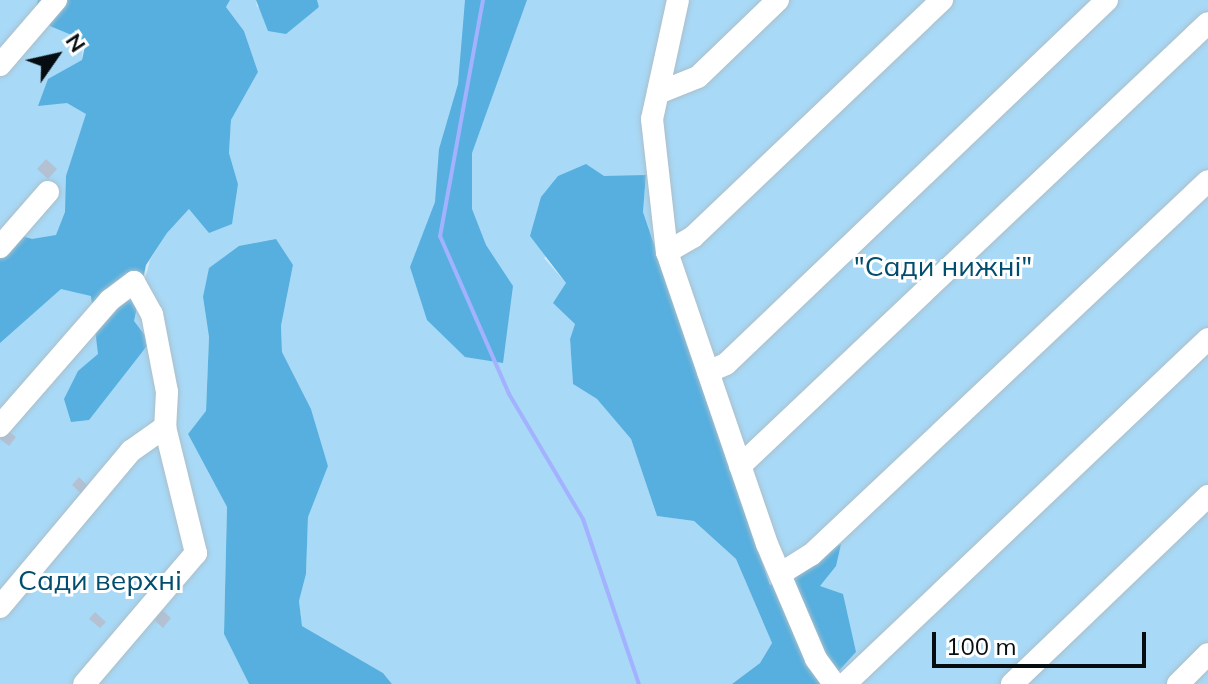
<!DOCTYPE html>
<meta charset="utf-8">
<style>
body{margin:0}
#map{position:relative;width:1208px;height:684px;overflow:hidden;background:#d3e9f6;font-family:Mulish,sans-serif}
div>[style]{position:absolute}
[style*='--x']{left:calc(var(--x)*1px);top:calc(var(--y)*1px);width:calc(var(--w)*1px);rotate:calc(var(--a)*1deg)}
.green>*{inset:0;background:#a8d9f6}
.forest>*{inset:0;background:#56afdf}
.stream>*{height:4px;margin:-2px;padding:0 2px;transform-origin:2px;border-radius:2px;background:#a2b2ff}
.building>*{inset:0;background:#b4c1d3}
.roads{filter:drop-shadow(0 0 2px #aabfcb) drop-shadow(0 0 2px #aabfcb)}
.minor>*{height:22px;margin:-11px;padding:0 11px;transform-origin:11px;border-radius:11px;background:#fff}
span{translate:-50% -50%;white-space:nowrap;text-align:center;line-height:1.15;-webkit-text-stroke:6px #fff;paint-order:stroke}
.park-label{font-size:28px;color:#004d6d}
.north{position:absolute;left:16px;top:16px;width:80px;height:80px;-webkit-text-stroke:6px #fff;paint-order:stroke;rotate:56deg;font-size:22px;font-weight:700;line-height:32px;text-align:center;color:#060d11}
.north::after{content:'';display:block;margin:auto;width:28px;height:36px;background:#060d11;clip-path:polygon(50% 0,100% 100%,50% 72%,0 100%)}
.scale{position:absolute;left:932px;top:632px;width:214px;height:36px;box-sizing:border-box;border:4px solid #060d11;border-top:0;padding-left:10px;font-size:24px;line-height:28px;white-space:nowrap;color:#060d11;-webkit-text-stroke:6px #fff;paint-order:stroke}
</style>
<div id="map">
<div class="green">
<i style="clip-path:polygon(0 0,86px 0,82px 60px,140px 300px,150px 260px,167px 233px,190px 208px,238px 184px,229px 153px,231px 120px,258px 72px,244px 31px,226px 7px,230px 0,256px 0,257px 7px,319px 8px,317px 0,1208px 0,1208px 684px,821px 684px,770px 585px,643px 212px,646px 175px,544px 258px,566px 283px,575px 324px,570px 339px,573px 384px,597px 399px,631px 439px,657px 516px,694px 521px,736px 559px,772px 643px,760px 663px,732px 684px,392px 684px,383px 673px,302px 626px,299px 601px,306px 574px,308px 516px,328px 466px,311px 409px,282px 352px,281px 326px,293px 265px,203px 297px,209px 337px,206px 412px,188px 434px,227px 507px,224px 634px,249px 684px,0 684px)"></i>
</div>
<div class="forest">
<i style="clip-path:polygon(38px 0,230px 0,226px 7px,244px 31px,258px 72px,231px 120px,229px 153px,238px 184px,232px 224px,209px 233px,189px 209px,167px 233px,146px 265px,134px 321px,150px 342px,89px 420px,71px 422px,64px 399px,78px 371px,98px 354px,91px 296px,61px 289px,0 343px,0 257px,19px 235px,32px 239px,56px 235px,65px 212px,66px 176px,86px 114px,67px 103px,38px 106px,48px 79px,82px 60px,86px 41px,50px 26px,36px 7px)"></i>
<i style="clip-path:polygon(256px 0,317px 0,319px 7px,286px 34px,268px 31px)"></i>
<i style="clip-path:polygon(465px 0,527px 0,472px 153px,472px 209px,486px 245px,513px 286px,503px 363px,465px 357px,427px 320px,410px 267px,435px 202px,439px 149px,458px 84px)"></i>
<i style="clip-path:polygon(586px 164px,604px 176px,646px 175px,643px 212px,770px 585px,841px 544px,836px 566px,820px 586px,843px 594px,856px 652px,827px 684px,732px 684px,760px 663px,772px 643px,736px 559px,694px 521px,657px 516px,631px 439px,597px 399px,573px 384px,570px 339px,575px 324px,553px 303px,566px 283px,530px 236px,541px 197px,558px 176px)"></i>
<i style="clip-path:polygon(276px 239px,293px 265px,281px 326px,282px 352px,311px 409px,328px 466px,308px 517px,306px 574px,299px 601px,302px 626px,383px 673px,392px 684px,249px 684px,224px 634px,227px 507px,188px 434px,206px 411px,209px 337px,203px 297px,209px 268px,239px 246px)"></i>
</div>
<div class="stream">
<i style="--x:483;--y:0;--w:240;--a:100.3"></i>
<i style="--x:440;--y:236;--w:172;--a:66.4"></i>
<i style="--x:509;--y:394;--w:145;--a:59.4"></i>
<i style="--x:583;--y:519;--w:174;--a:71.3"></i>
</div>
<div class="building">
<i style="clip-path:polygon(46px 159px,57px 169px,48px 179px,37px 169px)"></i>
<i style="clip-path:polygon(7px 430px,16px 437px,9px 446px,0 439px)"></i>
<i style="clip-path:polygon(79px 477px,92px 490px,85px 497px,72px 485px)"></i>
<i style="clip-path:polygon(161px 609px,171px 618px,163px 628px,153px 619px)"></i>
<i style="clip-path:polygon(95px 612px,106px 622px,100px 628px,89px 619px)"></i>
</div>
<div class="roads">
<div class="minor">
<i style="--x:678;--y:0;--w:122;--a:102.3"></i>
<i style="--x:652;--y:119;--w:134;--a:83.6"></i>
<i style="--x:667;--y:252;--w:309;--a:71.1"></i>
<i style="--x:767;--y:544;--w:125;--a:66.9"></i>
<i style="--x:816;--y:659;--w:31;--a:54"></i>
<i style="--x:0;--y:65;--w:86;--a:-49.3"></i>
<i style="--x:658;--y:93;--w:43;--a:-21.8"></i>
<i style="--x:698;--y:77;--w:111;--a:-43.9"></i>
<i style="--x:0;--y:247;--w:73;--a:-48.9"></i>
<i style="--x:667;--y:252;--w:30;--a:-30"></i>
<i style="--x:693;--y:237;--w:344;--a:-43.6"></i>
<i style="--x:708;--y:372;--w:20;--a:-24"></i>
<i style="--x:726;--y:364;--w:527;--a:-43.69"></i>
<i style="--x:0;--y:426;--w:167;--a:-48.9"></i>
<i style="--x:110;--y:300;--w:30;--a:-37"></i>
<i style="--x:134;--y:282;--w:37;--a:61"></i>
<i style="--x:152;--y:314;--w:79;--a:79.1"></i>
<i style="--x:167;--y:392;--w:35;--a:93"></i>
<i style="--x:165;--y:427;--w:130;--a:76.2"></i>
<i style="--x:196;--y:553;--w:172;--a:130.5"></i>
<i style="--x:740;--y:466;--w:644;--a:-43.43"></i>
<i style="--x:780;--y:574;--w:36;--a:-32"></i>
<i style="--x:811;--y:555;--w:545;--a:-43.29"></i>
<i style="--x:0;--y:607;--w:204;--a:-50"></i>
<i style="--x:131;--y:451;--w:42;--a:-35.2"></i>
<i style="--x:845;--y:684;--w:501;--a:-43.54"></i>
<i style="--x:1012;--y:684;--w:272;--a:-43.8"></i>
<i style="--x:1178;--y:684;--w:42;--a:-45"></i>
</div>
</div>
<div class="park-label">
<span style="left:943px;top:266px">"Сади нижні"</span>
<span style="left:100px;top:580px">Сади верхні</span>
</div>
<div class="north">N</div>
<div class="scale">100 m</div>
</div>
